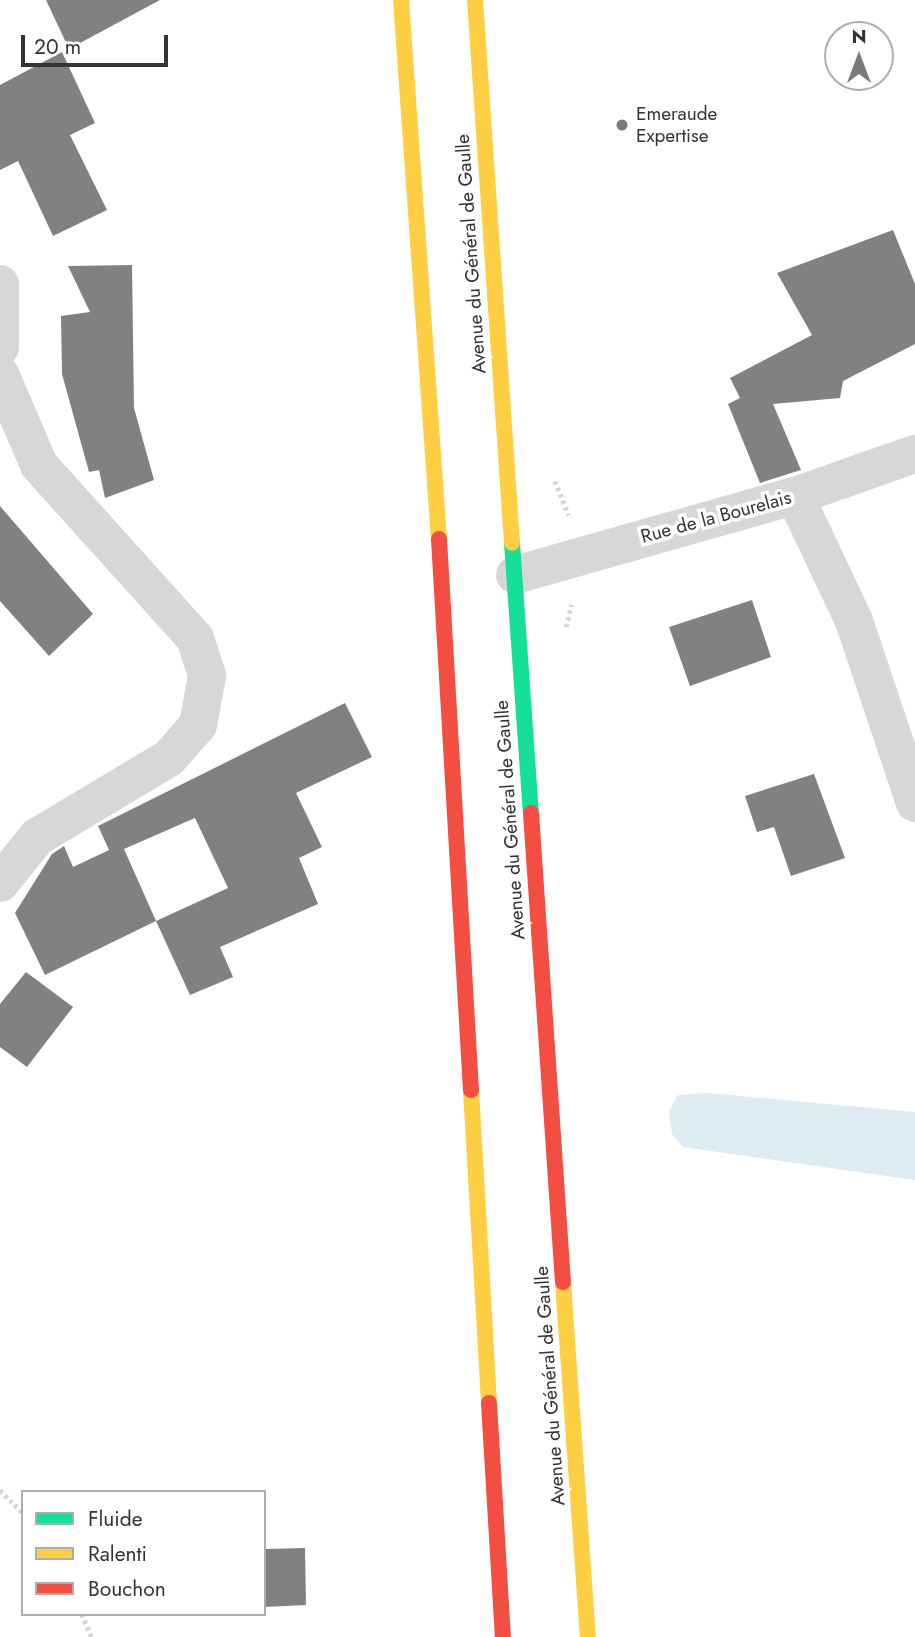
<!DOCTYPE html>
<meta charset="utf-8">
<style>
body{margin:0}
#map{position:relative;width:915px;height:1637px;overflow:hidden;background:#fff;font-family:Jost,sans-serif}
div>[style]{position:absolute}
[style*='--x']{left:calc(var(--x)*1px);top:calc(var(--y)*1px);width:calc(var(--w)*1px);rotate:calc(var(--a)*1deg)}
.water>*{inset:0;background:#ddebf3}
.building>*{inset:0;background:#818181}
.path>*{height:4.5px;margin-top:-2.25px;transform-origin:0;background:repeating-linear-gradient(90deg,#d6d6d6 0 3.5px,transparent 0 7px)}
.street>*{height:38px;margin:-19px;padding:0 19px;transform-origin:19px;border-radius:19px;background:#d7d7d7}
.fast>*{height:16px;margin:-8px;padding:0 8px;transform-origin:8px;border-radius:8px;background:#16e098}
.slow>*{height:16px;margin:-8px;padding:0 8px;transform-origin:8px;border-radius:8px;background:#ffcf43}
.jam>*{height:16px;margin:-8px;padding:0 8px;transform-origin:8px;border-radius:8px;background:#f24e42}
.dots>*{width:19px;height:19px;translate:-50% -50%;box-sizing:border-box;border:4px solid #fff;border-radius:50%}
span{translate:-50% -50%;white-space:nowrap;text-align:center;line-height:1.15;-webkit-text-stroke:7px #fff;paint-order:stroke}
.poi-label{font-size:19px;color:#333}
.left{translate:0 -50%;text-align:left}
.street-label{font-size:19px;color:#333}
.legend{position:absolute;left:21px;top:1490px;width:245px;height:126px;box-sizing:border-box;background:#fff;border:2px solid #adadad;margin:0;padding:9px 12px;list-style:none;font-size:21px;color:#333}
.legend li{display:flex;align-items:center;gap:14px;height:35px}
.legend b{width:35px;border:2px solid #adadad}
.north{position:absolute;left:824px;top:21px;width:70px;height:70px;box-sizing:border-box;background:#fff;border:2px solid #adadad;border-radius:50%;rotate:0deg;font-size:19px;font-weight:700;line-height:28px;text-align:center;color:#333}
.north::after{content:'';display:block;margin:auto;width:24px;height:32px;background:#7a7a7a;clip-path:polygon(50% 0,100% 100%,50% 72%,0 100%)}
.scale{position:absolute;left:21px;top:35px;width:147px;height:32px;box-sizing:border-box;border:4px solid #333;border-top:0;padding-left:9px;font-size:21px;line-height:24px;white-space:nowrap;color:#333;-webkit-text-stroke:5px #fff;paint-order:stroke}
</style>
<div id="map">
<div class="water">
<i style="clip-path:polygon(708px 1093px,915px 1112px,915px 1180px,683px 1147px,672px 1134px,669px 1112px,678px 1095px)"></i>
</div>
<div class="building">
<i style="clip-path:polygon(46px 0,160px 0,69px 49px)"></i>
<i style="clip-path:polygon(62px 52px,95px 123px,70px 135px,107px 210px,53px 236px,18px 161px,0 170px,0 85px)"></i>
<i style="clip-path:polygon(893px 230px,915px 284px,915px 344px,843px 381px,840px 398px,773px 404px,801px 470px,760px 483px,728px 404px,740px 398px,730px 378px,812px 335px,777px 273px)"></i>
<i style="clip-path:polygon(132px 265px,134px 408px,154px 480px,105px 498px,99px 470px,89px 472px,62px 374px,61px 316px,90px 312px,68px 266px)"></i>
<i style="clip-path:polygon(0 506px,93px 614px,49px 656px,0 601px)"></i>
<i style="clip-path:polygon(752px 600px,771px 657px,690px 686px,669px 627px)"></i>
<i style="clip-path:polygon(evenodd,345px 703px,372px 757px,296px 793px,322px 847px,299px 858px,318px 904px,220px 947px,233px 977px,190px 995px,156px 921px,45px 975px,15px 913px,52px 854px,64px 846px,73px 867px,109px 850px,98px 826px,345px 703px,195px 818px,228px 888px,156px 921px,124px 849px,195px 818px)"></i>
<i style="clip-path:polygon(814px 774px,845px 858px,791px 876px,774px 827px,757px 832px,745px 796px)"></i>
<i style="clip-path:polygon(26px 972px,73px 1007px,27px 1067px,0 1047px,0 1004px)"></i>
<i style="clip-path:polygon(305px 1548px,306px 1605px,264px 1607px,264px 1549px)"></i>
</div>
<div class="path">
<i style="--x:555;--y:481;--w:37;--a:68"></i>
<i style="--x:566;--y:627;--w:23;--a:-77"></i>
<i style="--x:0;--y:1490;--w:33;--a:45"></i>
<i style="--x:82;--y:1614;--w:25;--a:67"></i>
</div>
<div class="street">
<i style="--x:0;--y:284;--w:63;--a:90"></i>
<i style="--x:0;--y:374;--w:99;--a:66.8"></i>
<i style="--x:39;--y:465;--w:233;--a:48"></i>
<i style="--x:195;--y:638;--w:40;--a:72"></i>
<i style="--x:207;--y:676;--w:50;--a:100.4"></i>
<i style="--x:198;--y:725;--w:44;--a:131.3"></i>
<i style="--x:169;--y:758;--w:154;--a:149.1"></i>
<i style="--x:37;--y:837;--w:59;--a:128.8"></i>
<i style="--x:795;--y:496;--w:138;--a:64.7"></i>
<i style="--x:854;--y:621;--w:192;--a:71.5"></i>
<i style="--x:515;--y:575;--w:291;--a:-15.8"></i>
<i style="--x:795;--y:496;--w:127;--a:-19.3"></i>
</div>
<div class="fast">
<i style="--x:512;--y:543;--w:271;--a:86"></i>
</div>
<div class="slow">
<i style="--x:401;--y:0;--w:540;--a:85.97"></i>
<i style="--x:475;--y:0;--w:544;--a:86.1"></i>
<i style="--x:471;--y:1090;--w:314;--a:86.7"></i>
<i style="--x:563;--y:1282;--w:356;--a:86"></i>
</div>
<div class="jam">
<i style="--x:439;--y:539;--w:552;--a:86.68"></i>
<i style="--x:531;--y:813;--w:470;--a:86.1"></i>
<i style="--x:489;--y:1403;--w:234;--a:86.6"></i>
</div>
<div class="dots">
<i style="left:622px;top:125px;background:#7a7a7a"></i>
</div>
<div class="poi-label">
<span class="left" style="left:636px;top:125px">Emeraude<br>Expertise</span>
</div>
<div class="street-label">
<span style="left:471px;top:254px;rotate:-94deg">Avenue du Général de Gaulle</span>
<span style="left:716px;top:517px;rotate:-15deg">Rue de la Bourelais</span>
<span style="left:510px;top:820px;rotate:-94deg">Avenue du Général de Gaulle</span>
<span style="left:550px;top:1386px;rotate:-94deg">Avenue du Général de Gaulle</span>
</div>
<ul class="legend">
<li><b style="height:9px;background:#16e098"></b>Fluide</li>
<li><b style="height:9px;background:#ffcf43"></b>Ralenti</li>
<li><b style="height:9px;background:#f24e42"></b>Bouchon</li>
</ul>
<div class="north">N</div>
<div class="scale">20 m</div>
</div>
